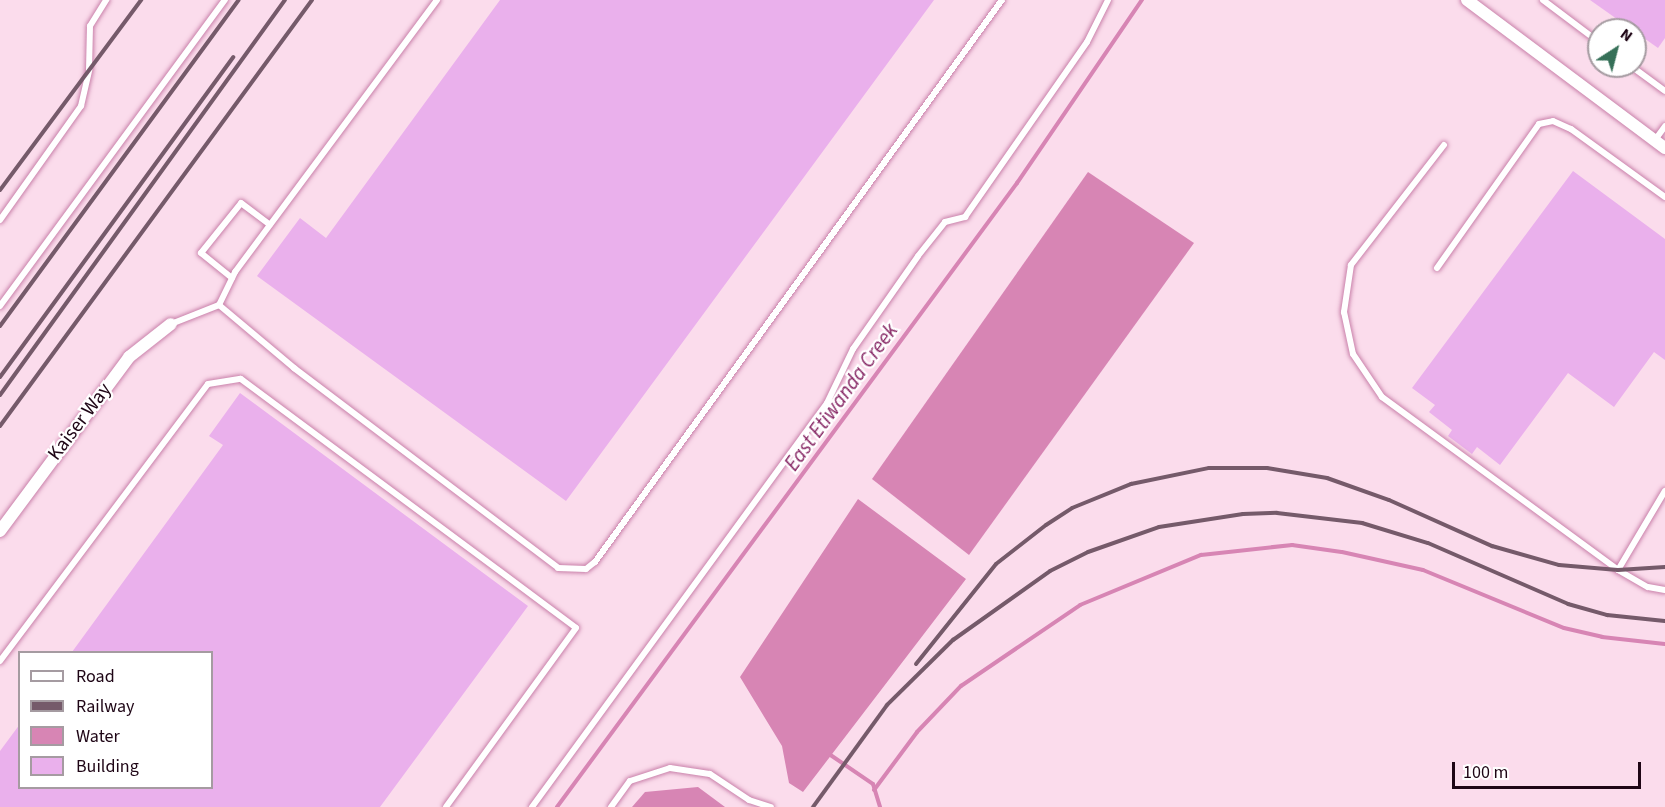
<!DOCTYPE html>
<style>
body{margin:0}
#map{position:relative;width:1665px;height:807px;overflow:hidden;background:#fbdcec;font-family:"Source Sans 3",sans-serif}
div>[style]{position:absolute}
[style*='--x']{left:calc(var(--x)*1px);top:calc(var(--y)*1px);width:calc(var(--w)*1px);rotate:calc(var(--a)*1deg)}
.water>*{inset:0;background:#d785b4}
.stream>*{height:4px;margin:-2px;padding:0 2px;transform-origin:2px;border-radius:2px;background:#d785b4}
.building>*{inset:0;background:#eab0ec}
.roads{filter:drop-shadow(0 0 2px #c981aa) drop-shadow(0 0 2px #c981aa)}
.lane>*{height:6px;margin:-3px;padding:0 3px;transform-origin:3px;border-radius:3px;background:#fff}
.street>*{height:12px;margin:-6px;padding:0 6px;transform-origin:6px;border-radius:6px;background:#fff}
.rail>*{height:4px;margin:-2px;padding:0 2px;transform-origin:2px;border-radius:2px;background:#755a6a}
span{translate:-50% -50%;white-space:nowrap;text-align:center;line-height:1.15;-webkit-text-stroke:4.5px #fff;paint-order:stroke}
.street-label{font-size:20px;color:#1e0515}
.water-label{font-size:21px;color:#862664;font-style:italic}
.legend{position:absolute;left:18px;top:651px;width:195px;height:138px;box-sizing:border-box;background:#fff;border:2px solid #a59ba1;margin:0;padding:8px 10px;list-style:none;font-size:18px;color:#1e0515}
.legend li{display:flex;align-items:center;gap:12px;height:30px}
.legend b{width:30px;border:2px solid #a59ba1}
.north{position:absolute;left:1587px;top:18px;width:60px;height:60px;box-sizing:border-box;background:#fff;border:2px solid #a59ba1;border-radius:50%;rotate:36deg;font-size:16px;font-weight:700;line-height:24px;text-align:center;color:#1e0515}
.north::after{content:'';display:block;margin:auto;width:21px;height:27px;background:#367058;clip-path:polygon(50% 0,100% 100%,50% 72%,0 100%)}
.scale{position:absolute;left:1452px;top:762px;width:189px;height:27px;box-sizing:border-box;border:3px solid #1e0515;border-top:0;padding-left:8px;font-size:18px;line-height:21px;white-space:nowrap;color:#1e0515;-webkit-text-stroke:4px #fff;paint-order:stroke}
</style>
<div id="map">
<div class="water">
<i style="clip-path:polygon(1088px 172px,1194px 243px,969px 555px,872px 479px)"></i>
<i style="clip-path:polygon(858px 499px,966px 579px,803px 792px,789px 783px,782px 746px,740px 677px)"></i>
<i style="clip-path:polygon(698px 787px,725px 807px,632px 807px,645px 792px)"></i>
</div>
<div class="stream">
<i style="--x:829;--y:754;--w:53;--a:34.3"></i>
<i style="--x:873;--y:784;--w:24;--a:73"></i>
<i style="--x:874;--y:790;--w:72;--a:-53.4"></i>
<i style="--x:917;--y:732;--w:64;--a:-46.3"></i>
<i style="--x:961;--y:686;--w:144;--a:-34.2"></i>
<i style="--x:1080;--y:605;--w:131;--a:-22.5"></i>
<i style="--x:1201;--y:555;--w:92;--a:-6.3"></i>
<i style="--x:1292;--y:545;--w:50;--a:8"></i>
<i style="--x:1342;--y:552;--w:83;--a:12.5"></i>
<i style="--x:1423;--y:570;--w:152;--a:22.4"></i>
<i style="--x:1564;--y:628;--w:39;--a:13"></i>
<i style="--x:1602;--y:637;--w:63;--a:6.3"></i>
<i style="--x:557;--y:807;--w:775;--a:-53.6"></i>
<i style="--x:1017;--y:183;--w:222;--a:-55.7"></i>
</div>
<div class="building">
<i style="clip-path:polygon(500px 0,934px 0,566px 501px,257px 276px,300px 218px,326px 238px)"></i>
<i style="clip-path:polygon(1590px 0,1665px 0,1665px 38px,1658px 48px)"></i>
<i style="clip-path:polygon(1573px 171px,1665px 239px,1665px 360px,1654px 352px,1614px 407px,1568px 373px,1500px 465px,1477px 447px,1472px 454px,1448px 436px,1452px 430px,1429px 412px,1435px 405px,1412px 388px)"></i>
<i style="clip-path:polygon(240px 393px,528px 606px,380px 807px,0 807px,0 751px,20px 724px,20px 788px,212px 788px,212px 652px,72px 652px,223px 445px,209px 436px)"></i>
</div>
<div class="roads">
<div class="lane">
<i style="--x:1543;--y:0;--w:70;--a:36.9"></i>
<i style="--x:1631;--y:66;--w:42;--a:36.3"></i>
<i style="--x:1655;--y:140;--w:17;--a:-54"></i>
<i style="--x:1444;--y:145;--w:152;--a:127.8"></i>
<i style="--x:1351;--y:265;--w:48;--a:98.5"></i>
<i style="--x:1344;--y:312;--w:43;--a:77.9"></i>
<i style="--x:1353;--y:354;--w:52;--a:56"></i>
<i style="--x:1382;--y:397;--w:293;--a:36.2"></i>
<i style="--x:1618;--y:570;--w:34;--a:30"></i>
<i style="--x:1648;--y:587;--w:17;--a:10"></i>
<i style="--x:0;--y:220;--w:140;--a:-54.6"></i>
<i style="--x:81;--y:106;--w:37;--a:-77"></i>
<i style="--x:89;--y:70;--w:44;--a:-88.7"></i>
<i style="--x:90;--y:26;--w:31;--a:-58"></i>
<i style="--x:1437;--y:268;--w:176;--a:-54.7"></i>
<i style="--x:1539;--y:124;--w:14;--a:-12"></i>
<i style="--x:1553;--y:121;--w:20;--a:24"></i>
<i style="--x:1571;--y:129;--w:116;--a:35.9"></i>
<i style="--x:232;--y:278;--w:40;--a:-141"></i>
<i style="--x:201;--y:253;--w:64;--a:-51.3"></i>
<i style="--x:241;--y:203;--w:36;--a:37"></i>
<i style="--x:219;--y:305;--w:37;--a:-64"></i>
<i style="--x:235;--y:272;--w:339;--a:-53.4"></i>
<i style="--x:0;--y:306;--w:380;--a:-53.7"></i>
<i style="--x:171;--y:324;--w:52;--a:-21.6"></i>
<i style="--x:219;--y:305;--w:98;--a:40"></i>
<i style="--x:294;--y:368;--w:331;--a:37.1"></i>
<i style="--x:558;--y:568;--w:28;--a:2"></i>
<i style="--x:586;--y:569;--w:11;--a:-38"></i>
<i style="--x:595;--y:562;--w:694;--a:-54.09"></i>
<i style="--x:1618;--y:570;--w:92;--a:-59.3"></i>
<i style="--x:0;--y:661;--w:346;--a:-53.1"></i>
<i style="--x:208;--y:384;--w:33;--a:-9"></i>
<i style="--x:241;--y:379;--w:417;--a:36.6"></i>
<i style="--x:576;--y:628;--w:221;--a:126"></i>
<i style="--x:532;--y:807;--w:500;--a:-53.86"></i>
<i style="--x:827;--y:403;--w:60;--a:-64.3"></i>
<i style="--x:853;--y:349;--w:113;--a:-55"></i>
<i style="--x:918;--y:256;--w:43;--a:-51.5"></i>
<i style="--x:945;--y:222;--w:21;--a:-14"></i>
<i style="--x:965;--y:217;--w:213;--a:-55.1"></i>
<i style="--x:1087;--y:42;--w:47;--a:-63.4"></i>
<i style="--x:611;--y:807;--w:32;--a:-54"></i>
<i style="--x:630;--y:781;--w:42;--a:-18"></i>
<i style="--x:670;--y:768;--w:40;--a:8.5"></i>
<i style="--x:710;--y:774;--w:47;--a:33.7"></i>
<i style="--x:749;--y:800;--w:23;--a:18"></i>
</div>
<div class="street">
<i style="--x:1467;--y:0;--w:247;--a:36.8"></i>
<i style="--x:0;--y:531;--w:217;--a:-53.4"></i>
<i style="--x:129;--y:357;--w:53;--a:-38.2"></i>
</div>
</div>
<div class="rail">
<i style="--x:0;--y:190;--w:237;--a:-53.4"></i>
<i style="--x:0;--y:326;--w:404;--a:-53.8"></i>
<i style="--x:0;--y:377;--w:396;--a:-53.9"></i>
<i style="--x:0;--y:395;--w:487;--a:-54.2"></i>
<i style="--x:0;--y:426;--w:528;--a:-53.78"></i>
<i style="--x:916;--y:664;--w:128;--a:-51.3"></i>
<i style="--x:996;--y:564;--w:63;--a:-38"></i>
<i style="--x:1046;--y:525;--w:31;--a:-33"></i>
<i style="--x:1072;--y:508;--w:64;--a:-22.1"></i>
<i style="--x:1131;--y:484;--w:80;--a:-11.6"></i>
<i style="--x:1209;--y:468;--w:58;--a:0"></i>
<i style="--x:1267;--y:468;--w:61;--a:9.5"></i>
<i style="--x:1327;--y:478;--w:66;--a:19.5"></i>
<i style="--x:1389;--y:500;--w:113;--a:24.1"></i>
<i style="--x:1492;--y:546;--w:70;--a:15.8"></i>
<i style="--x:1559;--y:565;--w:59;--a:4.8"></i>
<i style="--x:1618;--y:570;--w:47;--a:-3.7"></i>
<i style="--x:813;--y:807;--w:126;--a:-54"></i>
<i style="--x:887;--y:705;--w:93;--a:-44.6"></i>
<i style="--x:953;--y:640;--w:119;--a:-35.4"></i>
<i style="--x:1050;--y:571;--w:42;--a:-26.6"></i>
<i style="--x:1088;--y:552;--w:75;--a:-19.4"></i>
<i style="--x:1159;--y:527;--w:85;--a:-8.8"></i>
<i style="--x:1243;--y:514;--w:34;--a:-2"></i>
<i style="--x:1277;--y:513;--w:86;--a:6.7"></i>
<i style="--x:1362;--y:523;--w:69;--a:16.9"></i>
<i style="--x:1428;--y:543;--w:153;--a:23.5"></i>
<i style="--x:1568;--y:604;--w:41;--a:15.8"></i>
<i style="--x:1607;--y:615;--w:58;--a:5.9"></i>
</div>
<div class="street-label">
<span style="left:80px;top:422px;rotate:-53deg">Kaiser Way</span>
</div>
<div class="water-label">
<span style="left:841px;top:397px;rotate:-54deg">East Etiwanda Creek</span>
</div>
<ul class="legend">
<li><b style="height:8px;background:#fff"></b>Road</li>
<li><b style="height:8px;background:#755a6a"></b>Railway</li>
<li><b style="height:16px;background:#d785b4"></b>Water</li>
<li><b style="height:16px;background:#eab0ec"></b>Building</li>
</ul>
<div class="north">N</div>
<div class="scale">100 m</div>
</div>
